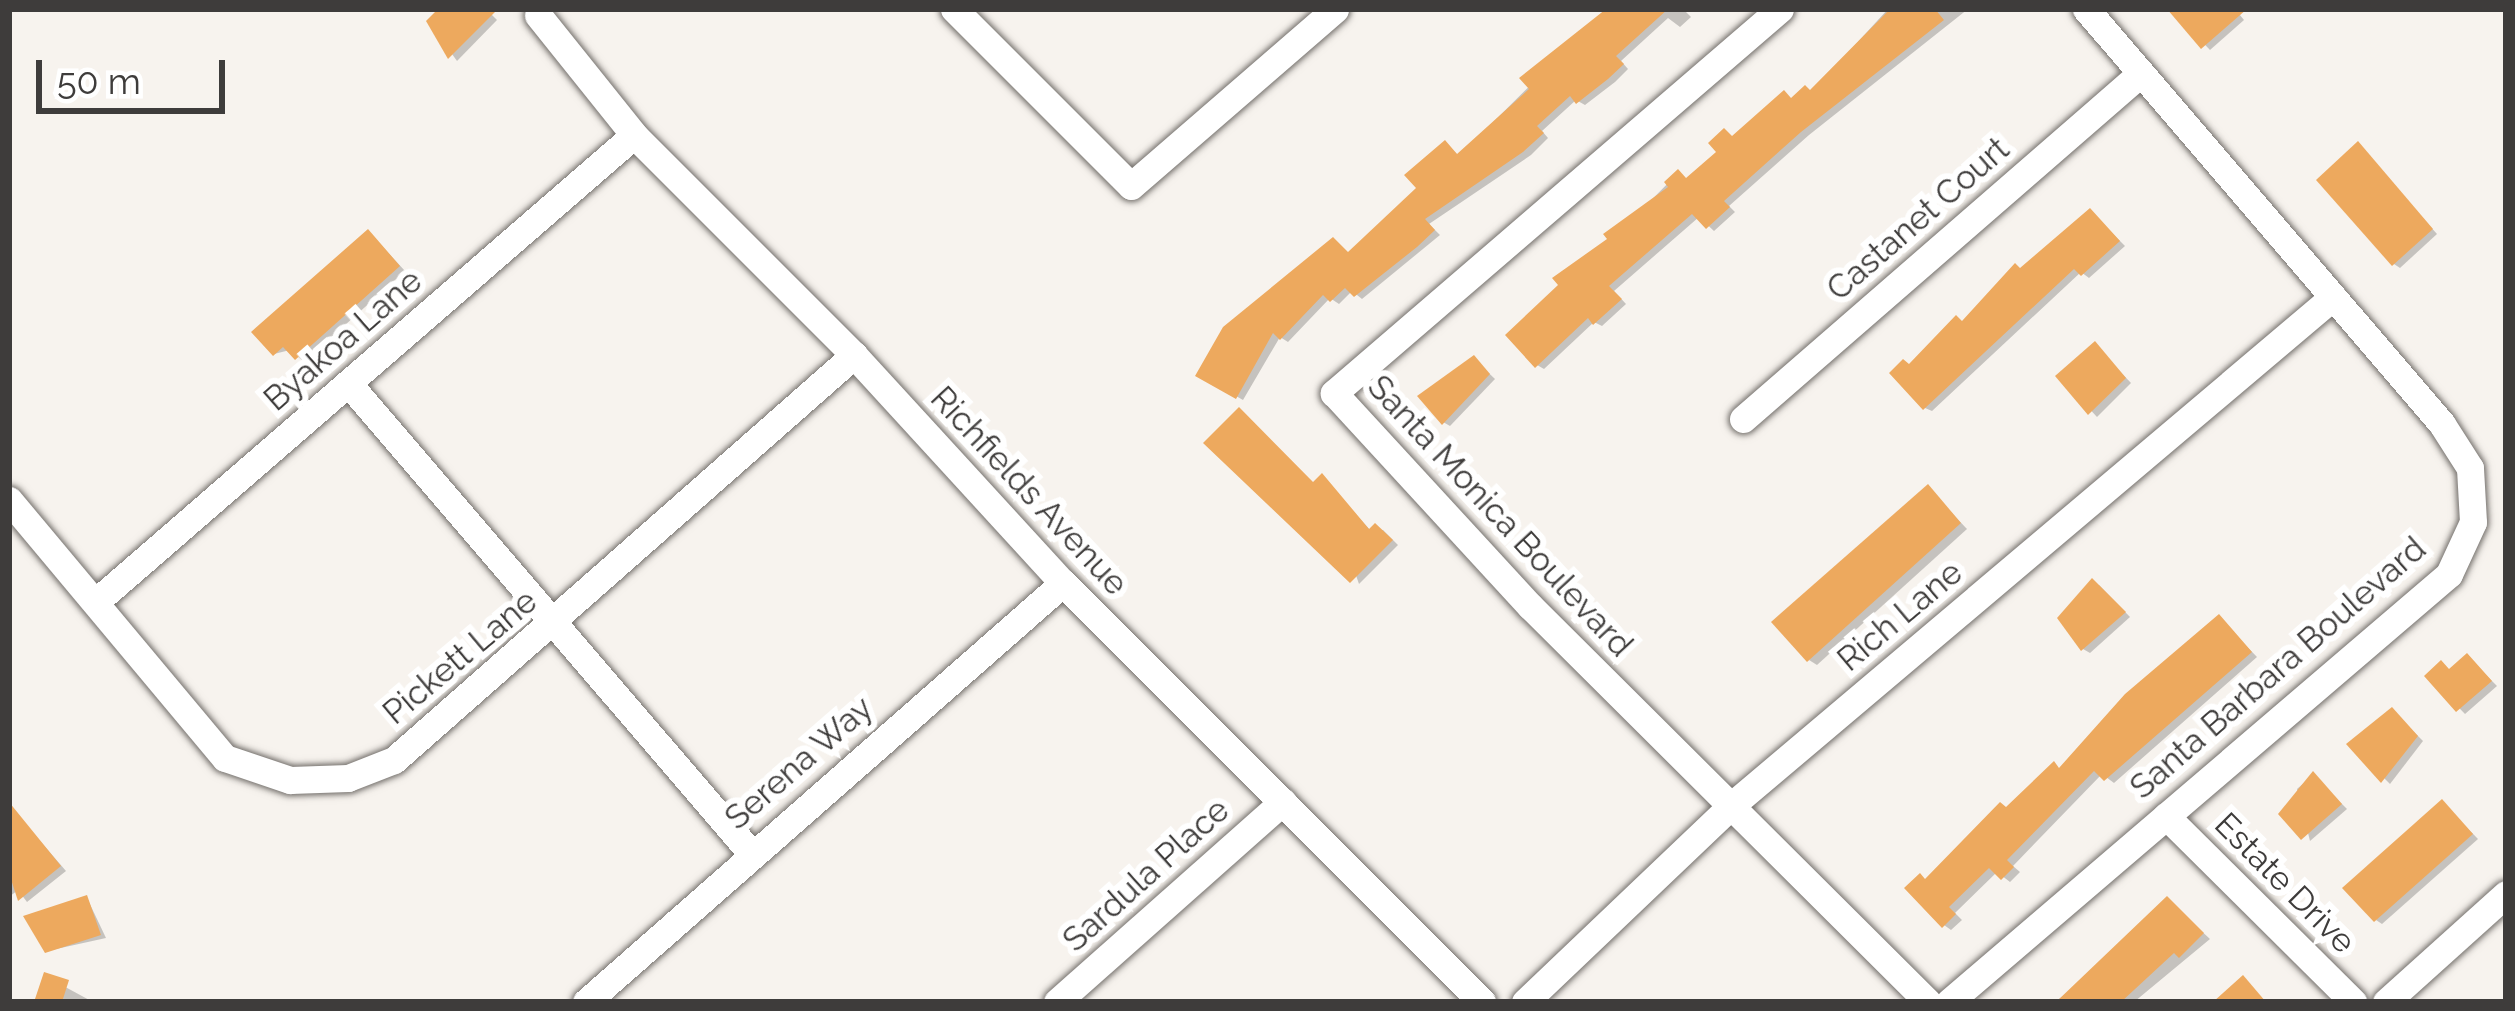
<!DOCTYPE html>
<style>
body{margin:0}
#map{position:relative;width:2515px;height:1011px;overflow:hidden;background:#f7f3ee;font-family:Raleway,sans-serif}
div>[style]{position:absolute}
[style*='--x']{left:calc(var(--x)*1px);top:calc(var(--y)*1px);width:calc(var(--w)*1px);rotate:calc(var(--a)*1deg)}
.shadow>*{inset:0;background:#0003}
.building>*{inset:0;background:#eda95e}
.roads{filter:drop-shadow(0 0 3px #74706c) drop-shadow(0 0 3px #74706c)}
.minor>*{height:27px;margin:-13.5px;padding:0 13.5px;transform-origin:13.5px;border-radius:13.5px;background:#fff}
span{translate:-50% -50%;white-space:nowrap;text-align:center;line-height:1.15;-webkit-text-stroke:12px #fff;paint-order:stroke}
.street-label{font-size:33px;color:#3e3c3b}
.frame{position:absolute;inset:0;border:12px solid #3e3c3b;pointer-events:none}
.scale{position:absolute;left:36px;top:60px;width:189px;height:54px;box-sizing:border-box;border:6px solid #3e3c3b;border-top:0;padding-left:15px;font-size:36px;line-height:42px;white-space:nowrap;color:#3e3c3b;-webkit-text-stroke:9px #fff;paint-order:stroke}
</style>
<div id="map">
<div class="shadow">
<i style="clip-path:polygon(442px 9px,486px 9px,497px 20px,457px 61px,429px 22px)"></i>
<i style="clip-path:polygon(1607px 9px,1683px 9px,1691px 17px,1680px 27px,1668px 18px,1621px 61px,1628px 69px,1615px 82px,1585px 105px,1576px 100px,1542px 131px,1548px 138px,1531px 155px,1429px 224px,1440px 235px,1362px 299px,1352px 291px,1339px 304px,1330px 298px,1288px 342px,1280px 337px,1243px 400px,1199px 375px,1350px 255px,1420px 188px,1445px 143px,1459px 156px)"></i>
<i style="clip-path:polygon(1888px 9px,1968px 9px,1809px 135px,1729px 206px,1735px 212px,1714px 231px,1699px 217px,1614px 291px,1626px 304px,1602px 326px,1594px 322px,1544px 369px,1537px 365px,1612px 240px,1678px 173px,1688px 180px,1784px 94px,1793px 100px,1812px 92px)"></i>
<i style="clip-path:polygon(2171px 9px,2235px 9px,2244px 20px,2210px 50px)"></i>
<i style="clip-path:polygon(2358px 145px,2437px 234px,2400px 268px,2394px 264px)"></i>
<i style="clip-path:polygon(2090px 211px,2125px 246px,2089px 278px,2081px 272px,1932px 411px,1925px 408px,1910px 367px)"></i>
<i style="clip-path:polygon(369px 232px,405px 271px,304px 362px,290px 350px,274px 354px)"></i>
<i style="clip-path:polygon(2095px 345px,2131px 383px,2097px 417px,2059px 376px)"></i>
<i style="clip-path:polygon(1474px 359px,1495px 379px,1450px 426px,1443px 422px)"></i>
<i style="clip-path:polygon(1322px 477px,1371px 531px,1383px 530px,1398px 545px,1359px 584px)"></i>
<i style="clip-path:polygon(1928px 488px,1967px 529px,1817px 665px,1809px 660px)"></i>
<i style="clip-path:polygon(2099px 585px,2130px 617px,2090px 653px,2083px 649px)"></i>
<i style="clip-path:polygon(2219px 618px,2257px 657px,2114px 783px,2102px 774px,2013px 866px,2020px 872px,2010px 882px,1997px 872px,1955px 913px,1962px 920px,1951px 930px,1944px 925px,1927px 881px,2062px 770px)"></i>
<i style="clip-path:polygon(2467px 656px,2497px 686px,2465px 714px,2428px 676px,2441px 664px,2451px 671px)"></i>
<i style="clip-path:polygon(2392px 710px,2423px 741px,2390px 784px,2350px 744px)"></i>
<i style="clip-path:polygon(2313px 775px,2347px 809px,2310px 841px,2297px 789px)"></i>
<i style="clip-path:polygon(2442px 802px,2478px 839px,2382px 924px,2376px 920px)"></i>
<i style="clip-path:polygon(9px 805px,66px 871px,27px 902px,18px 890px,9px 897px)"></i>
<i style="clip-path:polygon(87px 898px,106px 938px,47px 951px)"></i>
<i style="clip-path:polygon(2167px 899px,2210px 939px,2134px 1002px,2055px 1002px,2110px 960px)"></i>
<i style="clip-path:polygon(45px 976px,93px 1002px,37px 1002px)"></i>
</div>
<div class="building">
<i style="clip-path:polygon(438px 9px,498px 9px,448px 59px,426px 21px)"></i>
<i style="clip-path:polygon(1606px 9px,1668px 9px,1616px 56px,1624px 64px,1608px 79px,1576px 104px,1570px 96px,1537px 126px,1544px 133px,1523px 152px,1425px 219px,1435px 230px,1417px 247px,1354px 297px,1345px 288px,1330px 302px,1323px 295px,1280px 340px,1273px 333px,1236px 399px,1195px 376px,1223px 327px,1333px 237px,1348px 252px,1416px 188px,1404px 175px,1445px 140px,1457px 154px,1529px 89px,1519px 78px)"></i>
<i style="clip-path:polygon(1890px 9px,1935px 9px,1944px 20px,1801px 132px,1724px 201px,1730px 207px,1706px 229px,1692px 214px,1609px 286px,1622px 299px,1593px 325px,1588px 318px,1535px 368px,1505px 335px,1558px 285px,1552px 278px,1607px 239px,1603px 234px,1668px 187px,1664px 182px,1678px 169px,1686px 178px,1716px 152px,1708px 143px,1724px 128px,1732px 136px,1784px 90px,1791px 98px,1805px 85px,1810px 90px)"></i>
<i style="clip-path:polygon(2167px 9px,2247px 9px,2201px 49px)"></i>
<i style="clip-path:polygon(2358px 141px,2433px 229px,2392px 266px,2316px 180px)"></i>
<i style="clip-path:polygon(2090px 208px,2120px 241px,2081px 276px,2074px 269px,1923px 410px,1889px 373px,1903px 359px,1909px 364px,1956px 315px,1962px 321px,2015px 263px,2020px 268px)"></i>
<i style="clip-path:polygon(368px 229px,400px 266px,295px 360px,283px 347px,273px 356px,251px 332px)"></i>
<i style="clip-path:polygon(2095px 341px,2126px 378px,2088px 415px,2055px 376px)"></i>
<i style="clip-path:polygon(1474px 355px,1490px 374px,1442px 425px,1417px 396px)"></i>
<i style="clip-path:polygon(1239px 407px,1313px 482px,1322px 473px,1369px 529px,1375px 523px,1393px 540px,1350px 583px,1203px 443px)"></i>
<i style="clip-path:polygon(1928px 484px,1961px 523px,1807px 662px,1771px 622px)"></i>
<i style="clip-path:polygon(2092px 578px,2126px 612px,2081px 651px,2057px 618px)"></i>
<i style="clip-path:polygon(2219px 614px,2252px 652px,2104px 781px,2094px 771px,2007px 860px,2014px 867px,2001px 880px,1989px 868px,1949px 907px,1956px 914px,1942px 928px,1904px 888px,1920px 873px,1925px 879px,2000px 802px,2006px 807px,2054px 761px,2059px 768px,2125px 694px)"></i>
<i style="clip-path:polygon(2467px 653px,2492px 681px,2456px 712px,2424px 676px,2441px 660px,2449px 669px)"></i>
<i style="clip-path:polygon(2392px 707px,2418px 736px,2381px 783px,2346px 744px)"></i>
<i style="clip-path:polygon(2313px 771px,2342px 804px,2301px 840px,2278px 814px)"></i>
<i style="clip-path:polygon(2442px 799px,2473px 834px,2374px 922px,2342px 888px)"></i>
<i style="clip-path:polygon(9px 802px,61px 866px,18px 901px,9px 873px)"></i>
<i style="clip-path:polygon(87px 895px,101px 935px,45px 953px,23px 916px)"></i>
<i style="clip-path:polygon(2167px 896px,2204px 933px,2179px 958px,2174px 953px,2121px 1002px,2056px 1002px)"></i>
<i style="clip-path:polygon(44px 972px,69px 980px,62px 1002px,34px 1002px)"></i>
<i style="clip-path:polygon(2243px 975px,2266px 1002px,2213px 1002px)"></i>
</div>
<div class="roads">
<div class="minor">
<i style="--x:954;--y:9;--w:250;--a:45"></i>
<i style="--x:1131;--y:186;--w:270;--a:-40.9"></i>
<i style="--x:1780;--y:9;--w:589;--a:139.27"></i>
<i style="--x:1334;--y:393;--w:289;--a:47.4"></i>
<i style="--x:1530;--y:606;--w:561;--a:44.86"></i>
<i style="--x:538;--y:15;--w:154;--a:51.3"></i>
<i style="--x:634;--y:135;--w:311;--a:45"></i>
<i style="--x:854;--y:355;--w:309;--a:47.5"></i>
<i style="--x:1063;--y:583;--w:593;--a:45"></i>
<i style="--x:348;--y:383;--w:619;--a:49.39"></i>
<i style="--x:1743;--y:419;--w:527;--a:-41"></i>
<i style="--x:9;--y:500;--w:336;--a:50.1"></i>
<i style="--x:225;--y:758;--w:69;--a:18.7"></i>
<i style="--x:290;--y:780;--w:58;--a:-2"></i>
<i style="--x:348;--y:778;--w:49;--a:-21.4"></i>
<i style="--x:394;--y:760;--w:613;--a:-41.36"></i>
<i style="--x:99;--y:599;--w:708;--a:-40.93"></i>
<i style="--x:2166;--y:816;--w:264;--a:44.8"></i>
<i style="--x:586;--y:1002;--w:635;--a:-41.3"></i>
<i style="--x:1057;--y:1002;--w:302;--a:-41.6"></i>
<i style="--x:1525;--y:1002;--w:286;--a:-43.6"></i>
<i style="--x:1732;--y:805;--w:787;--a:-40.21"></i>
<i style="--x:1949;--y:1002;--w:658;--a:-40.56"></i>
<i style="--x:2449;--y:574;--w:57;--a:-65.2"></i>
<i style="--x:2473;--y:522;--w:54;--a:-93.2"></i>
<i style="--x:2470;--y:468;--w:52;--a:-122.5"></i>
<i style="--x:2442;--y:424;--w:547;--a:-130.62"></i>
<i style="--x:2386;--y:1002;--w:161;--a:-42"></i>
</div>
</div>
<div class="street-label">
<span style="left:1918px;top:219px;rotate:-41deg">Castanet Court</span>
<span style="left:343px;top:340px;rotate:-41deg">Byakoa Lane</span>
<span style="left:1029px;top:491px;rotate:47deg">Richfields Avenue</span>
<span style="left:1500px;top:516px;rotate:47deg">Santa Monica Boulevard</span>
<span style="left:1900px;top:616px;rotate:-40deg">Rich Lane</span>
<span style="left:460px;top:657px;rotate:-40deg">Pickett Lane</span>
<span style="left:2278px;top:668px;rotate:-41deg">Santa Barbara Boulevard</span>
<span style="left:799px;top:763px;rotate:-41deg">Serena Way</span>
<span style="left:1146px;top:875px;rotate:-42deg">Sardula Place</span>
<span style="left:2285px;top:883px;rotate:45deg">Estate Drive</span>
</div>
<div class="frame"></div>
<div class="scale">50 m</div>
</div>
